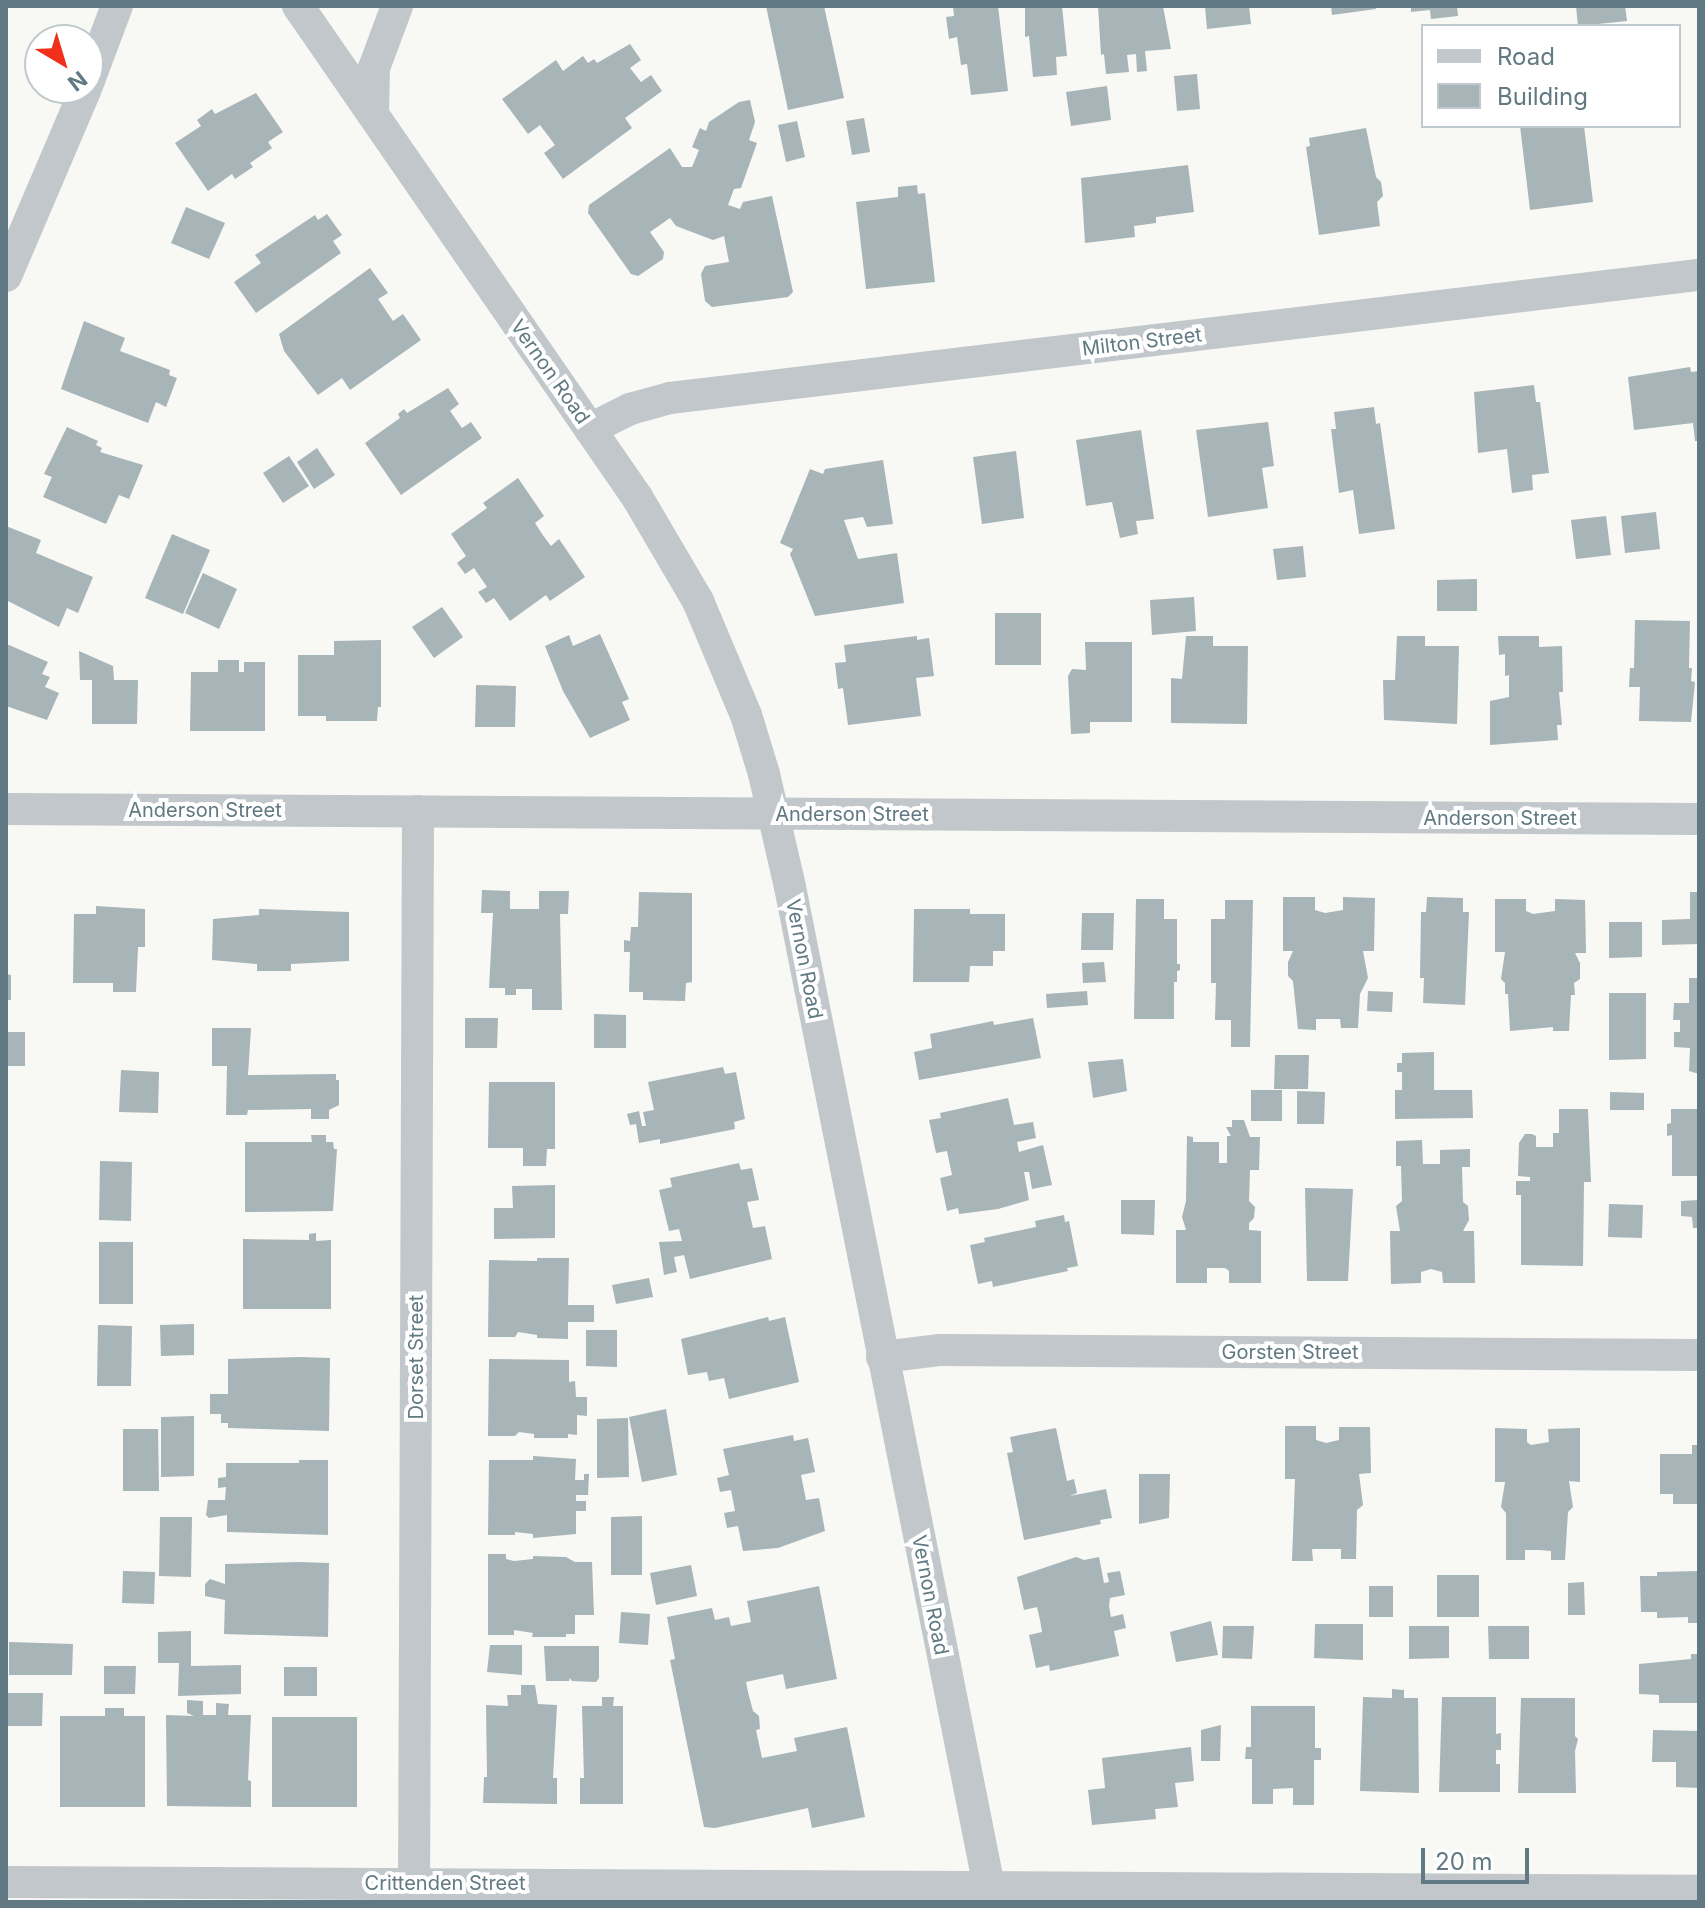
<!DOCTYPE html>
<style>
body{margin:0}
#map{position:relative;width:1705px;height:1908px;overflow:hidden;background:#f8f8f5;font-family:Inter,sans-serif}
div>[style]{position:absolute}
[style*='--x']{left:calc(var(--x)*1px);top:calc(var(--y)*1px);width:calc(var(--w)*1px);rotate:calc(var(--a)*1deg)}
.building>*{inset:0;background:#a7b4b8}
.street>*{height:32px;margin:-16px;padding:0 16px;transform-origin:16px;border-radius:16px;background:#c1c7ca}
span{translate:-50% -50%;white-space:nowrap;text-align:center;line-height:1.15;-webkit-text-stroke:8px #fff;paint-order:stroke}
.street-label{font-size:20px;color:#617983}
.frame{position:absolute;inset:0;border:8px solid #617983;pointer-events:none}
.legend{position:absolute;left:1421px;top:24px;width:260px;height:104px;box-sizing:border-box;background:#fff;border:2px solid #c0c9cd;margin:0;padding:10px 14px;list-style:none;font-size:24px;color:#617983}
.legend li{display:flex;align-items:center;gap:16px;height:40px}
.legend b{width:40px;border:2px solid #c0c9cd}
.north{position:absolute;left:24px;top:24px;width:80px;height:80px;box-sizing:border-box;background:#fff;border:2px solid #c0c9cd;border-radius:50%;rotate:142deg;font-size:22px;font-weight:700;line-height:32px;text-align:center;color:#617983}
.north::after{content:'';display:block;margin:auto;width:28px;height:36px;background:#f1301c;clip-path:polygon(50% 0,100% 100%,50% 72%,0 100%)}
.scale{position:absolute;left:1421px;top:1848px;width:108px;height:36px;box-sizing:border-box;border:4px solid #617983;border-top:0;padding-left:10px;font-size:24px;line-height:28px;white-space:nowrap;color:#617983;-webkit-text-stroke:6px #fff;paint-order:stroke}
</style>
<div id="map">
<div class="building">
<i style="clip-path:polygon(766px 6px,824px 6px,844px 98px,788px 110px)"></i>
<i style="clip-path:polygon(953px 6px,998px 6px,1008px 91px,971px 95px,967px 64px,961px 65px,957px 37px,949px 39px,946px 17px,954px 16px)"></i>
<i style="clip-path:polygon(1025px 6px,1062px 6px,1067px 56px,1056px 57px,1057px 75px,1033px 77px,1029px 36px,1025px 37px)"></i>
<i style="clip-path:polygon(1098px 6px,1163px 6px,1171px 49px,1145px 51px,1147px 71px,1137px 72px,1136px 54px,1127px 55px,1129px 72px,1106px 74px,1104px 54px,1101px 55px)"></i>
<i style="clip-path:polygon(1205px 6px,1249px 6px,1251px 24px,1207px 29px)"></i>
<i style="clip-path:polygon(1331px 6px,1375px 6px,1376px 9px,1332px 15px)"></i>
<i style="clip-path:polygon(1411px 6px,1457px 6px,1458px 16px,1431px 19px,1430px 10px,1411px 12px)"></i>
<i style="clip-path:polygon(1576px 6px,1625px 6px,1627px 21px,1578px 26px)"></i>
<i style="clip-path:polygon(630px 44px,641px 60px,630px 68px,641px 82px,651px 75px,662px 91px,625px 118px,632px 128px,563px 179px,544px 153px,555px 145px,540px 125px,528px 134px,502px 99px,556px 60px,563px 71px,583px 56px,588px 63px,594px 59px,597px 63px)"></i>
<i style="clip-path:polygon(1197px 74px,1200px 109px,1177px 111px,1174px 76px)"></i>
<i style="clip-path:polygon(1107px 86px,1111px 120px,1071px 126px,1066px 92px)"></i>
<i style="clip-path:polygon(256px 93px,283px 132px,268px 142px,272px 148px,250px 163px,253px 167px,235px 179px,232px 174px,208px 191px,175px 143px,201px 126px,197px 120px,212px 109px,215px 114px)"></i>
<i style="clip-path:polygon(750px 100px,755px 122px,749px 140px,757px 143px,741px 188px,734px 189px,728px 205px,740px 209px,743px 202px,772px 196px,793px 292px,788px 297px,712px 307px,705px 301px,701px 274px,705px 266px,729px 262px,724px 236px,713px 240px,676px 226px,670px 218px,650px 232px,664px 252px,663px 259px,638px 276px,631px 274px,588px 213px,589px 205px,670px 148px,682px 167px,692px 167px,699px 150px,692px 147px,700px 128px,706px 131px,709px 122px,739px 102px)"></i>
<i style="clip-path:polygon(864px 118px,870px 152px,852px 155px,846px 121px)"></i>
<i style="clip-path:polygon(797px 121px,805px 157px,786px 162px,778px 125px)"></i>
<i style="clip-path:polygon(1520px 126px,1584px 126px,1593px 202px,1530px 210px)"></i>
<i style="clip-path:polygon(1366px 128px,1376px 177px,1381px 182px,1383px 196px,1377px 202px,1380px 226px,1319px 235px,1306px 147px,1310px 146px,1309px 138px)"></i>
<i style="clip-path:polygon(1188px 165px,1194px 212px,1156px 217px,1156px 223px,1134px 226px,1135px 237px,1085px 243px,1081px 178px)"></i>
<i style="clip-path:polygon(917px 185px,918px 194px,925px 193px,935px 282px,866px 289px,856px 202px,898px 197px,898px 187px)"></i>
<i style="clip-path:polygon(186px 207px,225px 223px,209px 259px,171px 243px)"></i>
<i style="clip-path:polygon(327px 214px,342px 235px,333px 241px,341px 253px,256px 313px,234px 282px,261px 263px,255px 255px,315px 215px,318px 220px)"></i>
<i style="clip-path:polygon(370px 268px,388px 293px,378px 299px,393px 321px,403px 314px,421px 340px,350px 390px,342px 378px,318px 395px,284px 351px,279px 334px)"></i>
<i style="clip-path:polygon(84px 321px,125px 338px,120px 351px,170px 370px,169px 375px,177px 378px,166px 407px,156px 402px,148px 423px,61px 389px)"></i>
<i style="clip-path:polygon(1690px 367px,1691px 372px,1699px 371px,1699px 441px,1695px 441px,1693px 423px,1634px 430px,1628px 377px)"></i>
<i style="clip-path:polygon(1534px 385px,1536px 402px,1540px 402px,1549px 473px,1532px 475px,1533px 490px,1512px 493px,1507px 449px,1478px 453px,1474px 392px)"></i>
<i style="clip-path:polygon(448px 388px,459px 404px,450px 411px,462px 428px,471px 422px,482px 438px,401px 495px,365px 443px,400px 418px,398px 414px,404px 409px,407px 413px)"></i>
<i style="clip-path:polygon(1374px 407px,1376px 424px,1380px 423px,1395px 529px,1359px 534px,1353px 490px,1339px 493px,1331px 429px,1336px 429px,1334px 412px)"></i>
<i style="clip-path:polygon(1268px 422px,1274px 466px,1262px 468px,1268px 508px,1208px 517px,1196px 430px)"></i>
<i style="clip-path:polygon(67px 427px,98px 441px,96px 445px,102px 448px,100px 452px,143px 465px,129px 499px,119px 495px,106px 524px,43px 497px,52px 477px,44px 474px)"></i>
<i style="clip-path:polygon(1141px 430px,1154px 519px,1136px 521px,1138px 534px,1120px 538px,1112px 502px,1086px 506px,1076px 440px)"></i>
<i style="clip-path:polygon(317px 448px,335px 475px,314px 489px,297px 462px)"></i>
<i style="clip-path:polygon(1016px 451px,1024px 518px,982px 524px,973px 457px)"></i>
<i style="clip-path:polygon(289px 456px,309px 486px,283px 503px,263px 473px)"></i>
<i style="clip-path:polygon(883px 460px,893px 524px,867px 527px,863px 517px,844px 520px,858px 559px,897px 553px,904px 603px,815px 616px,790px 554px,793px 549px,780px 543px,810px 469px,823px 474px,825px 469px)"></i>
<i style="clip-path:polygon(518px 478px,544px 516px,535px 523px,542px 534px,551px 546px,559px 539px,585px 577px,550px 601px,546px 595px,510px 621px,494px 598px,486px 603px,478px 592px,487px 587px,474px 568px,465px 574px,457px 563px,466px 556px,451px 534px,487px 508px,483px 503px)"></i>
<i style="clip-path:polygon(1656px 512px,1660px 549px,1625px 553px,1621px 516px)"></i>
<i style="clip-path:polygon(1606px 516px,1611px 555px,1576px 559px,1571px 520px)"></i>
<i style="clip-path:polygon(6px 526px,41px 540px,36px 553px,93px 577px,78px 613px,67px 608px,59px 627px,6px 600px)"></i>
<i style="clip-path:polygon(172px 534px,210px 550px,183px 614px,145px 598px)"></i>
<i style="clip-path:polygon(1303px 546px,1306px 577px,1277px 580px,1273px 549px)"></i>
<i style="clip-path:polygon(203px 573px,237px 589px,219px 629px,185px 613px)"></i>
<i style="clip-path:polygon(1477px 579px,1477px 611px,1437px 611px,1437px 580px)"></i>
<i style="clip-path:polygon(1194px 597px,1196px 631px,1152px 635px,1150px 600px)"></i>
<i style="clip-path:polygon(442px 607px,463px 637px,434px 658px,412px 627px)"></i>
<i style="clip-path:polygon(995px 613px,1041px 613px,1041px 665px,995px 665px)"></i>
<i style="clip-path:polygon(1635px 620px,1690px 621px,1689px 668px,1692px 668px,1691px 681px,1695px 682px,1691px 722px,1639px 721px,1640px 687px,1629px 687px,1630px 668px,1634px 668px)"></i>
<i style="clip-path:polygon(600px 634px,629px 699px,622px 702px,630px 720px,590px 738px,563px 691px,545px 646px,569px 635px,573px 646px)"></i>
<i style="clip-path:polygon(917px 636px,917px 640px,929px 638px,934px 676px,916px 678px,921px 716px,848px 725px,843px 688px,838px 689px,835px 663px,846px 662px,844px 645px)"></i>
<i style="clip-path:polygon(1186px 636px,1213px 636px,1213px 646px,1248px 646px,1247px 724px,1171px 723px,1171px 678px,1182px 679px)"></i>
<i style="clip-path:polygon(1397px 636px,1425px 636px,1425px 646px,1459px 646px,1457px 724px,1384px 720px,1383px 680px,1395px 680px)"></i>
<i style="clip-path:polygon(1498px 636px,1539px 636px,1539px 647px,1562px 646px,1563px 692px,1559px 692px,1562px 725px,1557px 725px,1558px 740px,1490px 745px,1490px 701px,1509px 697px,1509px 675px,1505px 676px,1505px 654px,1499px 655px)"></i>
<i style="clip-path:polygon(381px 640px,381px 707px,378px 707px,377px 721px,326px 721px,326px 716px,298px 716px,298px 655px,334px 655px,334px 641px)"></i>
<i style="clip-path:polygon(1085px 642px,1132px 642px,1132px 722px,1090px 722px,1090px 733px,1071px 734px,1068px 676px,1072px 669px,1086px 670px)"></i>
<i style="clip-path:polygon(9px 645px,48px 662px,42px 674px,50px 677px,45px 687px,59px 693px,47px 720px,6px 706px,6px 646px)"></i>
<i style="clip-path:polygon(79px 651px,113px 666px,114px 680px,138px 680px,137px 724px,92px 724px,92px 680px,80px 680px)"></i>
<i style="clip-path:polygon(218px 660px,239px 660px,239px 672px,244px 672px,244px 662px,265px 662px,265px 731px,190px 731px,191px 672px,218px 672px)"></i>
<i style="clip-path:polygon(476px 685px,516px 686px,515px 727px,475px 727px)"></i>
<i style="clip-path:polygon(482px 890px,510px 891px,510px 909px,539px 909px,539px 891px,569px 891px,568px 914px,560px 914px,562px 1010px,532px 1010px,532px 989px,516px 989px,516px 995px,505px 995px,505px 988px,489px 988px,493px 913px,481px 913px)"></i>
<i style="clip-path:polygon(639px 892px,692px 893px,692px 982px,686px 983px,685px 1001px,643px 1000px,643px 992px,629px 992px,630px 952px,624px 952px,624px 940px,630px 941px,631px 927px,638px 927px)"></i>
<i style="clip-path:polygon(1690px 892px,1699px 892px,1699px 944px,1662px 945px,1662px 920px,1690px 919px)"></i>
<i style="clip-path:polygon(1283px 897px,1315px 897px,1315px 910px,1325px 913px,1343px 910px,1343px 897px,1375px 898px,1374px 951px,1363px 951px,1368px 978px,1360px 994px,1358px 1028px,1341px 1028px,1340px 1019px,1316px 1019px,1316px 1030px,1298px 1029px,1293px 981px,1288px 976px,1288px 962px,1293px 951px,1283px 951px)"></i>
<i style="clip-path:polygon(1427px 897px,1463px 898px,1463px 912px,1469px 912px,1465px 1005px,1423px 1003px,1424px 978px,1420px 978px,1421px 912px,1426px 912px)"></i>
<i style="clip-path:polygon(1136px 899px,1164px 899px,1164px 919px,1177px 919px,1177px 964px,1180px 964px,1180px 970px,1177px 971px,1177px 982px,1174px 982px,1174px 1019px,1134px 1019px)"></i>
<i style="clip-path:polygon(1495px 899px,1526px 899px,1526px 911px,1533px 914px,1555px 911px,1555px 899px,1585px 900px,1586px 953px,1575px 953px,1580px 963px,1580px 979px,1574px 983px,1575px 995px,1571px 995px,1569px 1031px,1553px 1031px,1553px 1027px,1510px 1031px,1508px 994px,1505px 994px,1505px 983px,1501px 979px,1505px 952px,1495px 952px)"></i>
<i style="clip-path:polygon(1225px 900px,1253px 900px,1250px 1047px,1231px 1047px,1231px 1020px,1215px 1020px,1216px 983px,1211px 983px,1211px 919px,1225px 919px)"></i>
<i style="clip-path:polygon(96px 906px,145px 909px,145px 947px,138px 947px,136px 992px,113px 992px,113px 983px,73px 983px,74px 914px,96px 914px)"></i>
<i style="clip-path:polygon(259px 909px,349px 912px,349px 961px,291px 964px,291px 971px,257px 971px,257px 964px,212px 960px,213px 919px,259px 915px)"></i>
<i style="clip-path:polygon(914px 909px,970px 909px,970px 914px,1005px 914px,1005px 951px,993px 951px,993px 966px,970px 966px,969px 982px,913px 982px)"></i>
<i style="clip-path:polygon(1082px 913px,1114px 913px,1113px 950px,1081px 950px)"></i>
<i style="clip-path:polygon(1609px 922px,1642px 922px,1642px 957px,1609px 958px)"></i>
<i style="clip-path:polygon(1104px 962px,1106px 982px,1083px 983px,1082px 963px)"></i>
<i style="clip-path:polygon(6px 974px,11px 975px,11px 1000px,6px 1000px)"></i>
<i style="clip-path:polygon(1689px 978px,1699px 978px,1699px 1074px,1689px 1071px,1690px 1048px,1674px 1047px,1674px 1032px,1680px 1032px,1680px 1020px,1673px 1020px,1674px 1003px,1689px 1003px)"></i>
<i style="clip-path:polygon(1087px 991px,1088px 1005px,1047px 1008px,1046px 994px)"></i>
<i style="clip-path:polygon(1368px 991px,1393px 992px,1392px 1012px,1367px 1011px)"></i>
<i style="clip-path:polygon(1609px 993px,1646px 993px,1646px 1059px,1609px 1060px)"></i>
<i style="clip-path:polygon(594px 1014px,626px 1015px,626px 1048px,594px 1048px)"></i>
<i style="clip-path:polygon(465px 1018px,498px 1018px,497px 1048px,465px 1048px)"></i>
<i style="clip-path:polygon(1033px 1018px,1041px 1058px,919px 1080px,914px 1052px,932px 1048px,930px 1034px,993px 1021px,994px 1025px)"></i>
<i style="clip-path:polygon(212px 1028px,251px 1028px,248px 1075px,336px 1074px,336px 1080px,339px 1080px,339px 1105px,329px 1110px,329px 1119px,311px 1119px,311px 1109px,248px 1110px,247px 1115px,226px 1115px,227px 1066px,212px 1066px)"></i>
<i style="clip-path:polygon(6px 1032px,25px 1032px,25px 1066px,6px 1066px)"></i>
<i style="clip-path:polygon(1434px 1052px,1434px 1090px,1472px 1090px,1473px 1118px,1395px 1119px,1395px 1090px,1402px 1090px,1402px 1072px,1397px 1072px,1397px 1063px,1402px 1063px,1402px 1053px)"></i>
<i style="clip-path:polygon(1275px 1055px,1309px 1055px,1308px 1089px,1274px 1089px)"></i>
<i style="clip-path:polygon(1123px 1059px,1127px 1091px,1093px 1098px,1088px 1062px)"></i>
<i style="clip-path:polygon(723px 1067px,725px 1074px,736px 1072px,745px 1119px,734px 1122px,735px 1129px,660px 1144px,660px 1139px,639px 1143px,636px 1124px,630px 1125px,627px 1114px,639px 1111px,642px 1126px,646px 1126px,643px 1112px,654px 1110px,648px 1082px)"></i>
<i style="clip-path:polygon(121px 1070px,159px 1072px,158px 1113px,119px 1112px)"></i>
<i style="clip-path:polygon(489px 1082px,555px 1082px,555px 1149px,547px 1149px,546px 1166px,523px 1166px,523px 1148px,488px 1148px)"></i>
<i style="clip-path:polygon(1251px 1090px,1282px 1090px,1282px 1121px,1251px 1121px)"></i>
<i style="clip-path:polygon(1297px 1091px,1325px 1092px,1324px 1124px,1297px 1124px)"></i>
<i style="clip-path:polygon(1610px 1092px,1644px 1093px,1644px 1110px,1610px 1110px)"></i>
<i style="clip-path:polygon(1008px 1098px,1014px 1125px,1033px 1122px,1036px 1138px,1017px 1142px,1019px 1152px,1043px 1145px,1052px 1185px,1032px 1189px,1029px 1172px,1024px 1172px,1029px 1200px,998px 1209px,959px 1214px,958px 1208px,947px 1211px,940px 1178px,952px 1175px,947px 1151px,936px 1153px,929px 1120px,941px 1118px,940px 1113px)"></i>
<i style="clip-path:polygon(1559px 1109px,1588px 1109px,1591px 1182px,1584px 1182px,1583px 1266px,1521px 1265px,1521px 1195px,1516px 1195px,1516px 1181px,1530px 1181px,1530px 1177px,1518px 1176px,1519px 1143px,1525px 1134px,1532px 1134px,1536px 1136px,1536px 1147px,1553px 1147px,1553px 1133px,1559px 1133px)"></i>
<i style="clip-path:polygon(1671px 1109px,1699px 1109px,1699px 1176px,1672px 1176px,1672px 1135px,1667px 1136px,1667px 1124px,1671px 1123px)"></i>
<i style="clip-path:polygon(1232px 1120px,1244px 1120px,1250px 1137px,1260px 1137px,1259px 1170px,1250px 1170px,1249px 1201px,1255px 1207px,1254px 1218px,1249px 1223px,1249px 1230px,1261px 1231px,1261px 1283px,1229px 1283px,1229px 1271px,1225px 1268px,1207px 1268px,1207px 1283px,1176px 1283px,1176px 1230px,1186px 1230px,1182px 1217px,1186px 1201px,1187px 1136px,1193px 1137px,1193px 1142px,1219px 1142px,1219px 1163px,1227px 1163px,1227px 1136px,1231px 1136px,1226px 1127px,1232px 1127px)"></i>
<i style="clip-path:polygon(311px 1135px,326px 1135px,326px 1142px,333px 1142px,334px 1149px,337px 1149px,333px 1211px,245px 1212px,245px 1142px,312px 1142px)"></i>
<i style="clip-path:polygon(1422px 1140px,1423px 1164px,1440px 1164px,1440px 1150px,1470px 1149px,1470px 1167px,1462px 1167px,1463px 1202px,1468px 1206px,1469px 1220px,1463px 1231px,1474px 1231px,1475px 1283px,1443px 1283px,1442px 1272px,1431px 1269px,1421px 1272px,1421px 1283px,1391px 1284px,1390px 1231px,1400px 1231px,1396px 1206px,1402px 1201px,1401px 1166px,1396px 1166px,1396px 1141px)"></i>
<i style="clip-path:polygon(100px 1161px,132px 1162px,131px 1221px,99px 1220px)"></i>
<i style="clip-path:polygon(739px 1163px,741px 1170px,752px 1168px,759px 1200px,747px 1202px,753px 1228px,765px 1226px,772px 1259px,690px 1279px,684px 1255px,674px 1257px,677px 1272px,664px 1275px,659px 1242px,682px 1241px,679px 1229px,669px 1231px,659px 1190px,672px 1187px,670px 1178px)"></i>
<i style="clip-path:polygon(555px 1185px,555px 1238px,494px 1239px,494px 1208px,513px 1208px,512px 1186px)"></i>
<i style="clip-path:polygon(1305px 1188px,1353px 1189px,1348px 1281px,1307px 1281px)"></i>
<i style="clip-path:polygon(1121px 1200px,1155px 1200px,1154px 1235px,1121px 1234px)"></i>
<i style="clip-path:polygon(1699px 1200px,1699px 1228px,1693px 1228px,1692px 1217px,1681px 1216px,1681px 1201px)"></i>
<i style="clip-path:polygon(1609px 1204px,1643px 1205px,1642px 1238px,1608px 1237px)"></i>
<i style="clip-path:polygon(1064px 1215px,1065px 1222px,1069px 1221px,1078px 1266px,1067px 1268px,1068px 1271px,993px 1287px,992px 1281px,978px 1284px,970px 1245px,985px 1242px,984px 1238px,1036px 1227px,1035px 1221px)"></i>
<i style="clip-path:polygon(316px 1233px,316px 1241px,331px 1240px,331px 1309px,243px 1309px,243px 1239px,309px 1240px,309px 1234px)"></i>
<i style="clip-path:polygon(99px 1242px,133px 1242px,133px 1304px,99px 1304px)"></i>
<i style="clip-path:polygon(537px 1258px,569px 1258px,568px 1305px,594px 1305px,594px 1322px,568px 1322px,568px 1339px,537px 1338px,537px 1335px,518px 1332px,515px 1337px,488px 1337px,489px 1260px,537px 1261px)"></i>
<i style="clip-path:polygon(649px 1278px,653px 1297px,616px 1304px,612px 1285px)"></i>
<i style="clip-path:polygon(768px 1317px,769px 1321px,785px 1317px,799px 1382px,729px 1399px,724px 1378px,709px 1381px,707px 1372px,688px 1375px,681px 1339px)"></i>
<i style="clip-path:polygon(194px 1324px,194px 1355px,161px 1356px,160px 1325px)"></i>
<i style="clip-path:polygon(98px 1325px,132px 1326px,131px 1386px,97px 1386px)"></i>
<i style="clip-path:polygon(586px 1330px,617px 1330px,617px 1367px,586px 1366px)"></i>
<i style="clip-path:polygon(300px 1357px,330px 1358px,329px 1431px,228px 1428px,228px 1423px,221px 1423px,221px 1414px,210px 1414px,210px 1394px,228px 1394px,228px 1359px)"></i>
<i style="clip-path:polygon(489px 1359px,569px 1360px,569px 1382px,575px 1381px,576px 1397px,587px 1397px,587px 1416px,577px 1415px,577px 1435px,568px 1434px,568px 1438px,534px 1438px,534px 1434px,519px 1432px,515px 1436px,488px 1436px)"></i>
<i style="clip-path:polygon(666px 1409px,677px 1475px,642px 1482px,629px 1417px)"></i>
<i style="clip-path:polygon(194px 1416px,194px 1476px,161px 1477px,161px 1417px)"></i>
<i style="clip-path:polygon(628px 1418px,629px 1477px,597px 1478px,597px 1419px)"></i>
<i style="clip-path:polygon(1285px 1426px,1316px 1426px,1316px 1440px,1326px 1443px,1339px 1440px,1339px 1427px,1370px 1427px,1371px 1473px,1359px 1474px,1363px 1505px,1357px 1510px,1356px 1559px,1341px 1559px,1341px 1549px,1312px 1549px,1313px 1561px,1292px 1561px,1295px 1479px,1285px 1479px)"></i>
<i style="clip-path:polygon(1056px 1428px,1067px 1481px,1074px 1479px,1077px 1493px,1070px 1496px,1106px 1489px,1112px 1518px,1100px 1520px,1101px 1524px,1024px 1540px,1007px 1453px,1013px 1452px,1010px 1437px)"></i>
<i style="clip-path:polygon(1495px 1428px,1527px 1429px,1527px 1442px,1531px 1445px,1549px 1442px,1548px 1429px,1580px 1428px,1580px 1482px,1569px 1481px,1573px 1507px,1568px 1512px,1565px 1560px,1551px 1560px,1551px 1551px,1539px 1550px,1525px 1550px,1525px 1560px,1506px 1560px,1506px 1513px,1501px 1507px,1505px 1482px,1495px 1482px)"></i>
<i style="clip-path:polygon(123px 1429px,158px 1429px,159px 1491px,123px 1491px)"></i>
<i style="clip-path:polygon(793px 1435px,794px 1441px,808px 1438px,815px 1472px,801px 1475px,806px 1500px,819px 1498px,825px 1531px,778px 1548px,743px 1551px,738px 1526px,727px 1528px,724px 1513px,735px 1511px,731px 1490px,720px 1492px,717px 1478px,729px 1475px,723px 1449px)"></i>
<i style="clip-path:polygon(1692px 1445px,1699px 1445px,1699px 1504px,1673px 1504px,1673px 1494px,1660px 1494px,1660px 1454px,1692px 1454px)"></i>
<i style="clip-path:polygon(533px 1456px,576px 1459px,575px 1480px,584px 1480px,584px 1474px,589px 1474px,588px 1495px,576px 1495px,576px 1501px,586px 1501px,586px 1511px,576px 1511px,576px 1534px,533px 1538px,533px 1534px,515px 1532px,515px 1535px,488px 1535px,489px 1460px,533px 1460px)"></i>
<i style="clip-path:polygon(299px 1460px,328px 1460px,328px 1535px,227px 1532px,227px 1515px,209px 1518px,206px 1515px,208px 1500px,225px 1500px,226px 1487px,218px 1488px,218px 1478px,226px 1477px,226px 1463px,299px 1463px)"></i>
<i style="clip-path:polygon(1139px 1474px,1170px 1474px,1169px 1518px,1139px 1524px)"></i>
<i style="clip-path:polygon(642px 1516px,642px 1575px,611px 1575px,611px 1517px)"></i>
<i style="clip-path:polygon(160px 1517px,192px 1517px,191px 1577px,159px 1576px)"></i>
<i style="clip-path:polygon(488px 1554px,506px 1554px,506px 1559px,514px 1561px,533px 1559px,533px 1556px,566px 1557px,575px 1562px,592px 1562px,594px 1615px,575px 1615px,575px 1634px,566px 1634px,566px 1637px,532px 1637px,533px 1633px,514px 1630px,514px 1635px,488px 1635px)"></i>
<i style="clip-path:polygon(1076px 1557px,1084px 1560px,1099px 1557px,1104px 1583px,1109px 1582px,1107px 1573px,1120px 1571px,1125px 1595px,1110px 1598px,1109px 1606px,1111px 1617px,1123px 1614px,1126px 1628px,1114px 1631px,1119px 1656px,1050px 1671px,1049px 1665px,1036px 1668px,1029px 1635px,1042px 1632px,1040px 1620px,1037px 1607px,1024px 1610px,1017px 1577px)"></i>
<i style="clip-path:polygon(298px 1562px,329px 1563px,328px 1637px,224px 1634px,225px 1600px,205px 1596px,205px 1584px,210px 1579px,225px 1584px,225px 1564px)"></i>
<i style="clip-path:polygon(691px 1565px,697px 1596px,656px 1605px,650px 1573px)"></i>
<i style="clip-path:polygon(123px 1571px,155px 1572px,154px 1604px,122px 1603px)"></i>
<i style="clip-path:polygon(1699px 1571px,1699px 1623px,1688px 1623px,1688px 1617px,1657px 1618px,1657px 1612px,1641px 1612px,1640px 1576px,1657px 1576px,1657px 1572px)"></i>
<i style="clip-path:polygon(1437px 1575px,1479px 1575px,1479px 1617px,1437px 1617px)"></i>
<i style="clip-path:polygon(1584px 1582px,1585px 1615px,1568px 1615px,1568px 1583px)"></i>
<i style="clip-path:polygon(819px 1586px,837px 1679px,786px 1689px,783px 1674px,746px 1682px,748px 1692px,753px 1711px,759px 1716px,760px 1729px,756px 1730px,762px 1758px,797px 1751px,794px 1738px,847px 1727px,865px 1817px,812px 1828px,808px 1808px,715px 1828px,704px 1827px,670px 1660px,675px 1659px,667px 1617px,712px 1608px,715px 1620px,729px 1617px,731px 1626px,751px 1622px,747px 1601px)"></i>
<i style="clip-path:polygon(1369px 1586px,1393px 1586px,1393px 1617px,1369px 1617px)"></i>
<i style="clip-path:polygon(621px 1612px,650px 1614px,648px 1645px,619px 1643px)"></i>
<i style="clip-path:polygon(1211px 1621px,1218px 1655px,1176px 1662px,1170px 1632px)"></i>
<i style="clip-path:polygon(1315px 1624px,1363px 1624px,1363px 1660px,1314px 1658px)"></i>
<i style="clip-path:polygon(1223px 1626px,1254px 1626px,1252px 1659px,1222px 1658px)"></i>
<i style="clip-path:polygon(1409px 1626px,1449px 1626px,1449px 1658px,1409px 1659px)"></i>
<i style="clip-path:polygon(1488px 1626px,1529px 1626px,1529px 1659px,1489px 1659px)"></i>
<i style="clip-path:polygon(191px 1631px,191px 1666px,241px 1665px,241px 1694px,178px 1696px,179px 1663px,158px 1663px,158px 1632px)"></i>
<i style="clip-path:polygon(9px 1642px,73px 1644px,72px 1675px,9px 1675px)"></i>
<i style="clip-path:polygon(490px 1645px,522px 1645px,522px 1675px,487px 1672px)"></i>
<i style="clip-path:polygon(544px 1646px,599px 1646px,599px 1678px,596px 1682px,572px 1681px,570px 1678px,569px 1681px,546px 1681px)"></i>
<i style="clip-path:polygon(1691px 1654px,1699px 1654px,1699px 1703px,1659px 1703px,1659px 1695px,1639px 1694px,1639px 1664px,1691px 1659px)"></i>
<i style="clip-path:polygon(104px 1666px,136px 1666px,135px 1694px,104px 1694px)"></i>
<i style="clip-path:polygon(284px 1667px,317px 1667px,317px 1696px,284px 1696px)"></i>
<i style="clip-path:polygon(521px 1685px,535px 1685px,538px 1704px,557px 1705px,553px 1778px,557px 1778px,557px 1804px,483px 1803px,484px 1777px,487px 1777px,486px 1705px,508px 1706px,507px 1695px,521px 1695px)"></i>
<i style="clip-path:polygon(1392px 1689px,1404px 1690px,1404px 1698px,1418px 1698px,1419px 1793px,1360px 1791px,1363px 1697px,1392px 1698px)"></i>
<i style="clip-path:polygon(8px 1693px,43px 1693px,42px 1726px,7px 1726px)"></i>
<i style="clip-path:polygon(602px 1697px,614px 1697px,613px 1706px,623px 1706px,623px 1804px,580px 1804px,580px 1778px,584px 1778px,582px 1706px,602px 1706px)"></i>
<i style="clip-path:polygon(1442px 1697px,1496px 1697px,1496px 1734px,1501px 1733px,1501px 1750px,1496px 1750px,1496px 1764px,1500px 1764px,1500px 1792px,1439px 1792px)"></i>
<i style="clip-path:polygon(1521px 1698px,1575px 1698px,1575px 1736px,1578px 1739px,1575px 1751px,1576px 1793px,1518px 1793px)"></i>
<i style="clip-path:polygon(187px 1700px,203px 1701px,203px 1715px,216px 1715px,216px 1703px,229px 1704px,228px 1715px,251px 1715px,248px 1780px,251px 1781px,251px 1807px,167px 1806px,166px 1715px,194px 1716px,187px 1713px)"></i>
<i style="clip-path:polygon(1251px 1706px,1315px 1706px,1315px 1748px,1321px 1748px,1321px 1760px,1314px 1760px,1314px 1805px,1293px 1805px,1293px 1788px,1273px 1789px,1273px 1804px,1252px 1804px,1252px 1759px,1245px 1759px,1246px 1747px,1251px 1747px)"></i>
<i style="clip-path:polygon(105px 1708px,124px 1708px,124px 1716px,145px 1716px,145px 1807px,60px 1807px,60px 1716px,105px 1716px)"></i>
<i style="clip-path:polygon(272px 1717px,357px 1717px,357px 1807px,272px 1807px)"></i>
<i style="clip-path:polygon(1221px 1725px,1220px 1761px,1201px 1761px,1201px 1730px)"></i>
<i style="clip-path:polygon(1653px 1730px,1699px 1731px,1699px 1788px,1676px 1787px,1676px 1762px,1652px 1762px)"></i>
<i style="clip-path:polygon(1191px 1747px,1194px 1781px,1175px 1783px,1178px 1807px,1155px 1809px,1156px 1819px,1092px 1825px,1088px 1790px,1105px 1788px,1102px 1758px)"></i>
</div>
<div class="street">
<i style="--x:298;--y:6;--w:597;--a:55.38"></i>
<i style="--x:637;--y:497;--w:121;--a:59.6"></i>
<i style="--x:698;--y:601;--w:124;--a:67.2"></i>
<i style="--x:746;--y:715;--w:62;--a:73"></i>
<i style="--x:764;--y:774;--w:116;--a:77"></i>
<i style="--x:790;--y:887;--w:1035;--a:78.74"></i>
<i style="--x:88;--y:83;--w:82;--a:-69.4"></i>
<i style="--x:373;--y:114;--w:46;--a:-88.8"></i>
<i style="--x:374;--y:68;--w:66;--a:-69.6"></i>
<i style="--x:6;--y:276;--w:204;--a:-66.9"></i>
<i style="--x:590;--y:429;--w:45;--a:-26.6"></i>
<i style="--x:630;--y:409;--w:41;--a:-15.4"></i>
<i style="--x:670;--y:398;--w:1036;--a:-6.82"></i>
<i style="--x:6;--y:809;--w:1693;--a:0.34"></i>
<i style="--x:882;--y:1357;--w:57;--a:-7"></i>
<i style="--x:939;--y:1350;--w:760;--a:0.38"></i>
<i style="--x:6;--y:1882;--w:1693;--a:0.3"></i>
<i style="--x:414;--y:1902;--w:1091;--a:-89.79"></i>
</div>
<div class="street-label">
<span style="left:1142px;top:342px;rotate:-7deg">Milton Street</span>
<span style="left:550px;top:372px;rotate:55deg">Vernon Road</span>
<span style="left:205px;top:810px">Anderson Street</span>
<span style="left:852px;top:814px">Anderson Street</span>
<span style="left:1500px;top:818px">Anderson Street</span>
<span style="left:804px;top:959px;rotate:79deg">Vernon Road</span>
<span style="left:1290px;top:1352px">Gorsten Street</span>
<span style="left:416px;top:1357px;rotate:-90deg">Dorset Street</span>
<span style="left:930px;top:1595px;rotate:79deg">Vernon Road</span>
<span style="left:445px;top:1883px">Crittenden Street</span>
</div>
<div class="frame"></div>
<ul class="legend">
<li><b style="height:10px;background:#c1c7ca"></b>Road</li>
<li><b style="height:22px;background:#a7b4b8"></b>Building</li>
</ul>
<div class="north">N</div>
<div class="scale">20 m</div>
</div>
